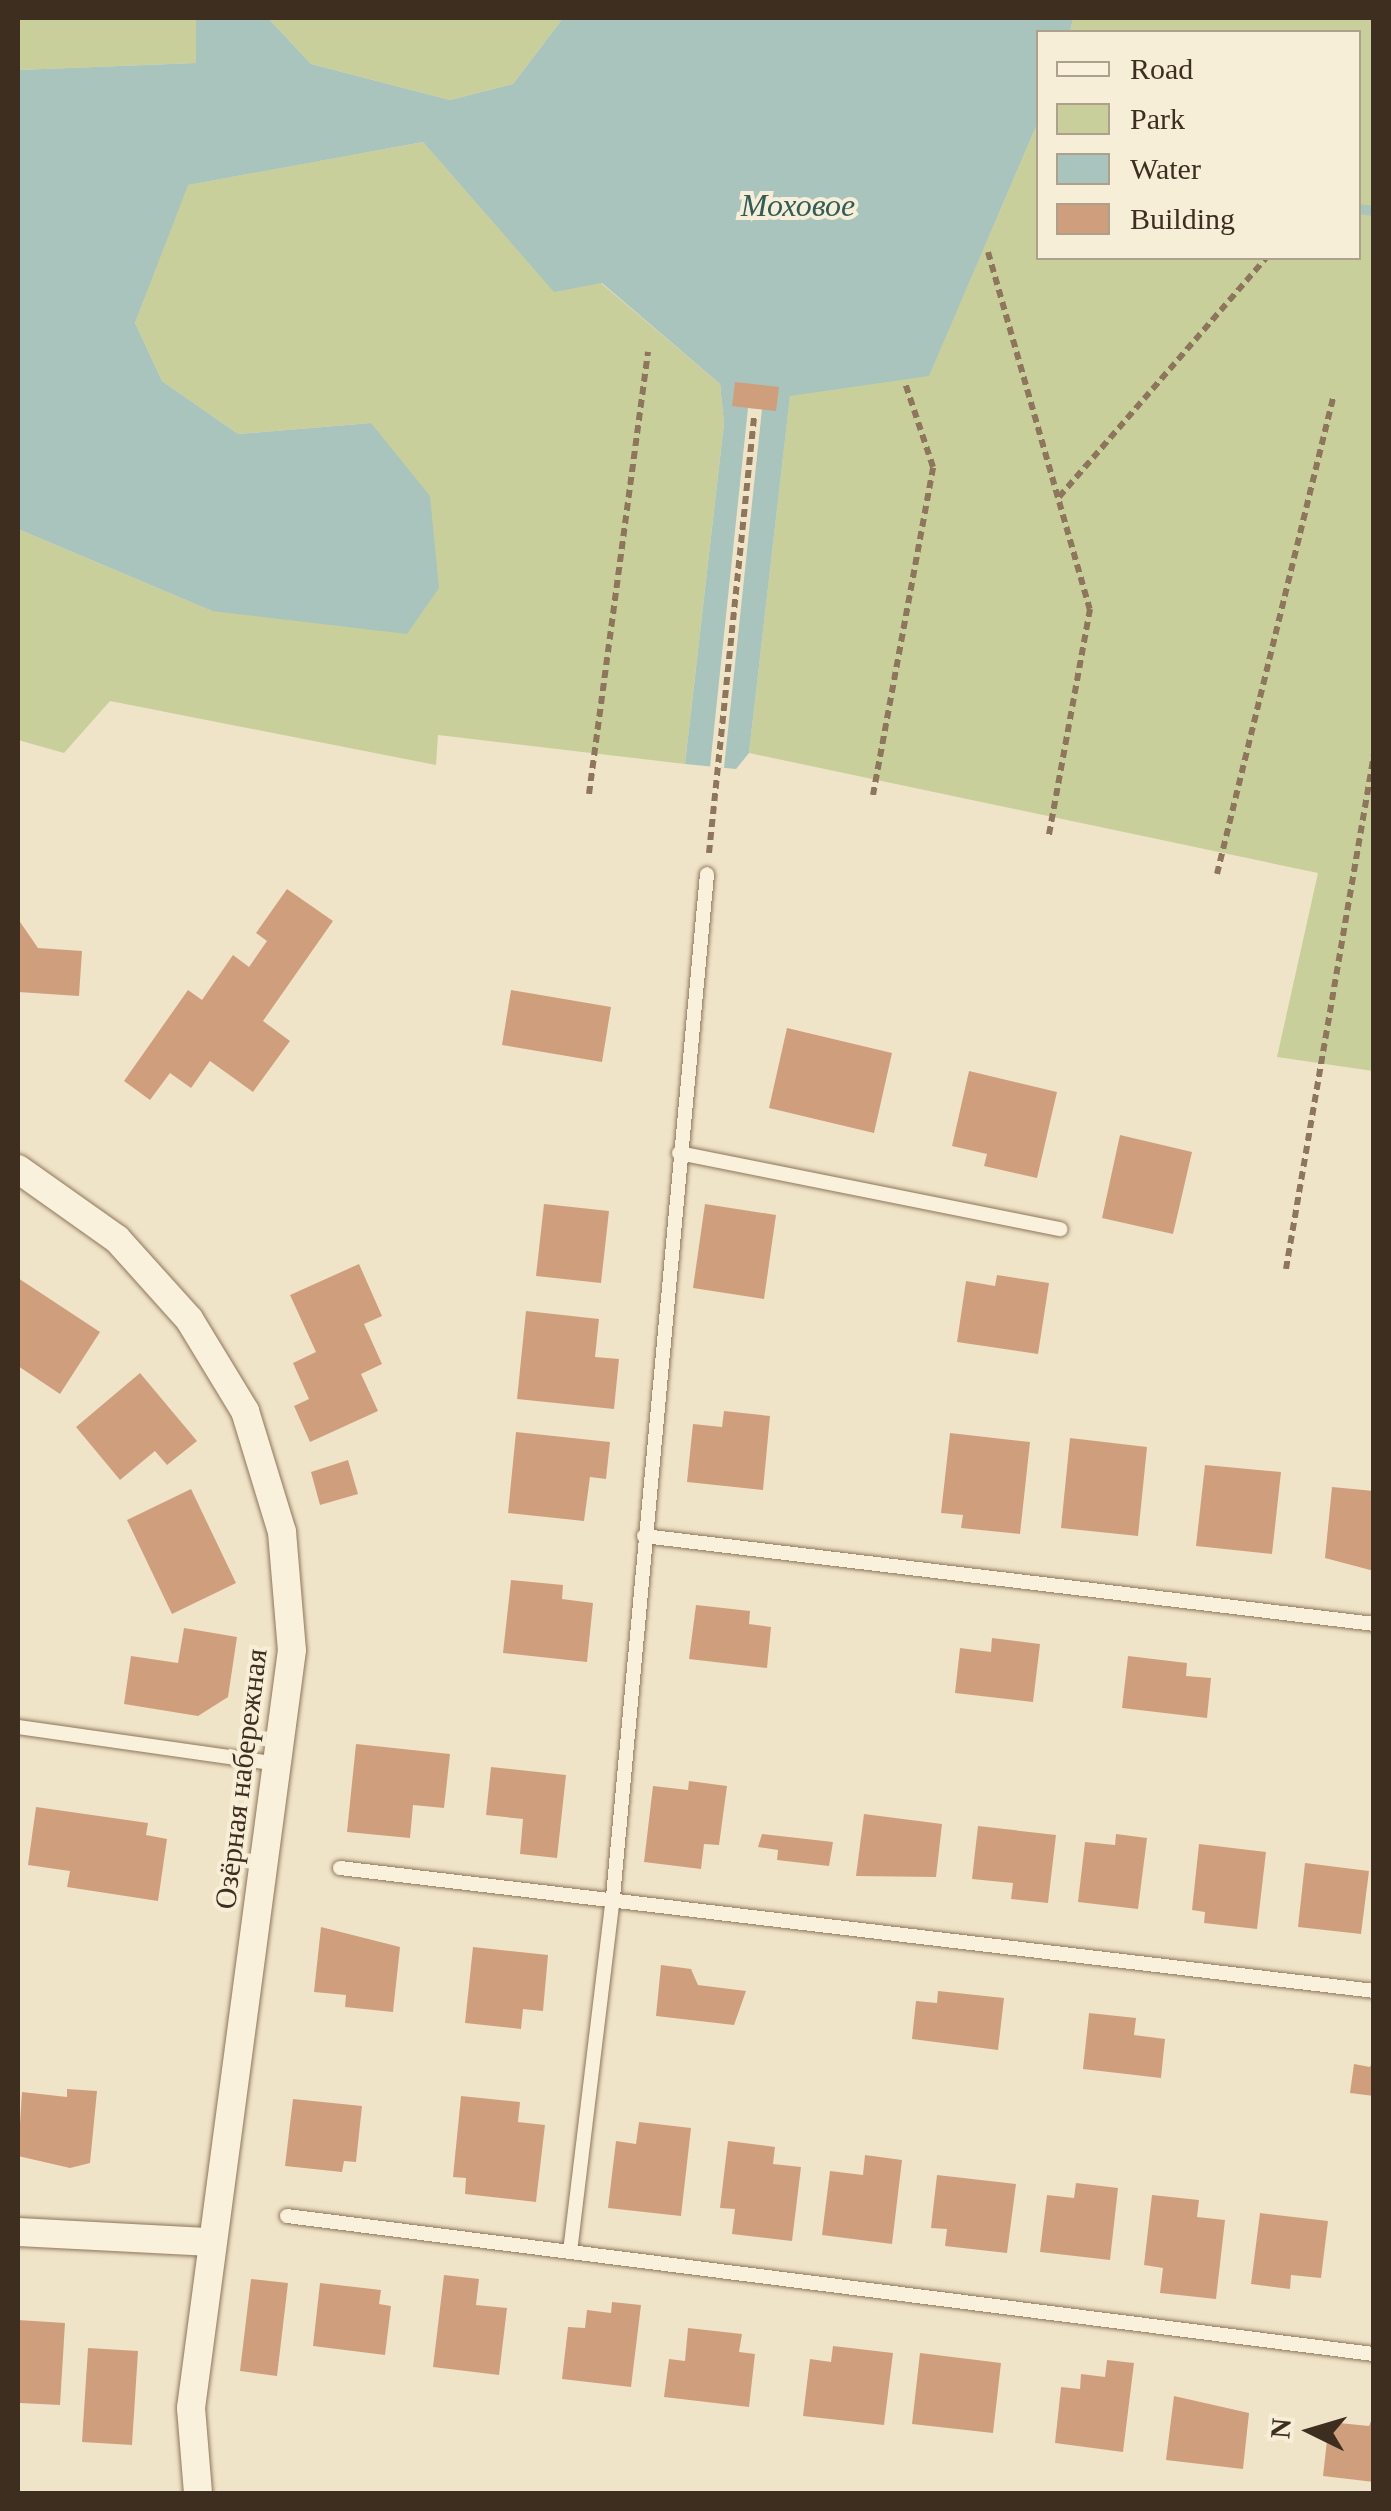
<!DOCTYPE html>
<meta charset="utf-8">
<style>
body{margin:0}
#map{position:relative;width:1391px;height:2511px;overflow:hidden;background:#f0e4c8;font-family:"Times New Roman",serif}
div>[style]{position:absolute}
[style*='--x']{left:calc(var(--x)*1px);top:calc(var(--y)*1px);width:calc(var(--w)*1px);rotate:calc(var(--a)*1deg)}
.green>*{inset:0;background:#c9cf9b}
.water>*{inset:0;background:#a9c4bc}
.pier>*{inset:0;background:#f0e4c8}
.stream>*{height:10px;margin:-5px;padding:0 5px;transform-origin:5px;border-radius:5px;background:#a9c4bc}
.building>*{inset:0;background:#cf9f7d}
.path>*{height:6px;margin-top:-3px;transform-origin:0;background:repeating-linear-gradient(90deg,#8d765c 0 8px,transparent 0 13px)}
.roads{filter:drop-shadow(0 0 2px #8d765c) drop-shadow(0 0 2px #8d765c)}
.service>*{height:14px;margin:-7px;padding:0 7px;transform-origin:7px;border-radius:7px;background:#faf1dc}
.minor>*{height:28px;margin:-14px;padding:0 14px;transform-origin:14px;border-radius:14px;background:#faf1dc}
span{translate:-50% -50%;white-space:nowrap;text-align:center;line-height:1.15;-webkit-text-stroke:8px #f7eed8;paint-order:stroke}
.street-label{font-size:30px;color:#3d2e20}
.water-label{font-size:32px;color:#2f5d5a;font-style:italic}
.frame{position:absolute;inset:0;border:20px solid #3d2e20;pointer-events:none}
.legend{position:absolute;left:1036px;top:30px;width:325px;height:230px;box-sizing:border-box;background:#f7eed8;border:2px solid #ada18e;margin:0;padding:12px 18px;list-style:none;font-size:30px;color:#3d2e20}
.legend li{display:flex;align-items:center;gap:20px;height:50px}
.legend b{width:50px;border:2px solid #ada18e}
.north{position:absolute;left:1261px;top:2381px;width:100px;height:100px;-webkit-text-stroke:8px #f7eed8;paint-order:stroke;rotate:275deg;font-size:28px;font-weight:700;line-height:40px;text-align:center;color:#3d2e20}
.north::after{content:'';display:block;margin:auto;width:35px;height:45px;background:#3d2e20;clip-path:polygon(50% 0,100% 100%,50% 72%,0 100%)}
</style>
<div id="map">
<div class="green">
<i style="clip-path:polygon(18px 18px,196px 18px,196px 63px,18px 70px)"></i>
<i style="clip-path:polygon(268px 18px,563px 18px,513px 84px,450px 100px,311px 64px)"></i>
<i style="clip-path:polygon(1073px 18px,1373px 18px,1373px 1071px,1277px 1057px,1318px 873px,749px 753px,790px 395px,929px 375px,1038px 122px,1038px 258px,1358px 258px,1358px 32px,1070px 32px)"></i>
<i style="clip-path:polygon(423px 142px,554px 291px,601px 283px,720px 384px,724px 423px,685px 764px,438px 735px,436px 765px,110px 701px,64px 753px,18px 740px,18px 529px,212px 611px,371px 423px,238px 434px,162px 381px,135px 323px,187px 185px)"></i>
</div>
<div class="water">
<i style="clip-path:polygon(196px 18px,268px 18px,311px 64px,450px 100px,513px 84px,563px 18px,1073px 18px,1070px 32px,1038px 32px,1038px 122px,929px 376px,790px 396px,749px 753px,736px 769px,685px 764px,724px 423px,720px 384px,602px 283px,554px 292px,423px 142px,188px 185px,135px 323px,162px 381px,238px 434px,371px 423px,430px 496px,439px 588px,407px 634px,212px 611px,18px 529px,18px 70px,196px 63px)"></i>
</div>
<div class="pier">
<i style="clip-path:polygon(748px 408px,762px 409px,724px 768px,710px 767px)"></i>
</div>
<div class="stream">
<i style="--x:1358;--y:209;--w:16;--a:7"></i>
</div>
<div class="building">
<i style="clip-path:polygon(735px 382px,779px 387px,776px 411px,732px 406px)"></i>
<i style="clip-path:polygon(287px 889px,333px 921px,263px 1021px,290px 1041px,253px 1092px,210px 1061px,191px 1088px,170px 1073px,150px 1100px,124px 1081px,188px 990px,202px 1000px,233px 955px,249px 967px,267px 941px,256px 933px)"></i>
<i style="clip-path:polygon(18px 919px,38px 948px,82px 951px,79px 996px,18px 992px)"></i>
<i style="clip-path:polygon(511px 990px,611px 1007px,602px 1062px,502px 1045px)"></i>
<i style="clip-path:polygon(787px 1028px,892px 1053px,874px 1133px,769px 1108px)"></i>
<i style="clip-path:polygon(969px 1071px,1057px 1092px,1037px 1178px,984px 1166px,987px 1154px,952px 1146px)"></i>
<i style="clip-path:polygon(1120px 1135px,1192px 1152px,1173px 1234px,1102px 1218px)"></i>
<i style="clip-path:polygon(544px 1204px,609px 1211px,601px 1283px,536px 1276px)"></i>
<i style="clip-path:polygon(705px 1204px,776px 1215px,764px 1299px,693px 1288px)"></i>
<i style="clip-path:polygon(359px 1264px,382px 1316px,364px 1324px,382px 1364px,361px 1374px,378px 1411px,310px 1442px,294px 1406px,309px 1399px,293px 1363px,316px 1352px,290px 1295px)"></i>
<i style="clip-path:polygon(997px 1275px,1049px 1283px,1038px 1354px,957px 1342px,966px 1281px,995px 1286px)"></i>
<i style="clip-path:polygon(18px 1278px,100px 1332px,60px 1394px,18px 1366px)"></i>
<i style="clip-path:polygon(526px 1311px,599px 1319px,595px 1357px,619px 1359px,614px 1409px,517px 1399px)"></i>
<i style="clip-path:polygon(140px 1373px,197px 1441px,167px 1465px,155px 1451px,120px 1480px,76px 1427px)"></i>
<i style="clip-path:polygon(724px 1411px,770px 1416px,763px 1490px,687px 1482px,693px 1424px,722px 1427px)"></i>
<i style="clip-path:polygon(516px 1432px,610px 1442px,606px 1479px,590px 1477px,584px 1521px,508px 1513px)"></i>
<i style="clip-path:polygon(950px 1433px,1030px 1442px,1020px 1534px,961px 1528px,963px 1515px,941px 1513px)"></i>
<i style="clip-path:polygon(1070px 1438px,1147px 1447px,1138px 1536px,1061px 1528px)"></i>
<i style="clip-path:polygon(348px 1460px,358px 1494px,320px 1505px,311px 1472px)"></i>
<i style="clip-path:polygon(1205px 1465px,1281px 1472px,1272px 1554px,1196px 1546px)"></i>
<i style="clip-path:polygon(1332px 1487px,1374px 1491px,1374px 1571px,1325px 1558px)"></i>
<i style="clip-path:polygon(191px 1489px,236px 1583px,172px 1614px,127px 1520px)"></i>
<i style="clip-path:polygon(511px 1580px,563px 1585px,562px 1599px,593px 1603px,587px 1662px,503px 1653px)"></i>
<i style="clip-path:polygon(696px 1605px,750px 1611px,749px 1624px,771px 1627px,767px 1668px,689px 1659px)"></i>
<i style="clip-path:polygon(184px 1628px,237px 1637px,228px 1697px,198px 1716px,124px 1704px,131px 1656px,178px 1663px)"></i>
<i style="clip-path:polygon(992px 1638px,1040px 1644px,1033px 1702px,955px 1693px,960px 1648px,991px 1652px)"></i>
<i style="clip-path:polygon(1128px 1656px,1187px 1663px,1186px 1676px,1211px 1678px,1207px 1718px,1122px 1708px)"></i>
<i style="clip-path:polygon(356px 1744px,450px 1754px,444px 1808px,413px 1805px,410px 1838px,347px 1832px)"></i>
<i style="clip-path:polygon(491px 1767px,566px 1775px,557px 1858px,520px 1854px,523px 1819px,486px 1815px)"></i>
<i style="clip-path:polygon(689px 1781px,727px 1786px,719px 1845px,704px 1844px,701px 1869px,644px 1862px,653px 1786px,688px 1790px)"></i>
<i style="clip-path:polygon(36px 1807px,148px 1823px,146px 1835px,167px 1839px,158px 1901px,67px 1887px,70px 1871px,28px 1865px)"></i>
<i style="clip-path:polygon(864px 1814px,942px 1824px,936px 1877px,856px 1876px)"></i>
<i style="clip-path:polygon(978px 1826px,1056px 1835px,1048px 1903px,1011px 1899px,1013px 1883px,972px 1879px)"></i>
<i style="clip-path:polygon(762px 1834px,833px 1842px,829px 1866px,777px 1860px,778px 1850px,758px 1847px)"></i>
<i style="clip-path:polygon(1116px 1834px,1147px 1838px,1138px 1909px,1078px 1902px,1085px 1842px,1115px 1845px)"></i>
<i style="clip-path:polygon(1199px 1844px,1266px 1852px,1257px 1929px,1204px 1923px,1205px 1912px,1192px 1910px)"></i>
<i style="clip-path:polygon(1305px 1863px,1369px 1871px,1361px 1934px,1298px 1927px)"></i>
<i style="clip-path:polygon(321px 1927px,400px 1947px,393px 2012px,345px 2007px,346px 1995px,314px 1992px)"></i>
<i style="clip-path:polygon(473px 1947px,548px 1955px,543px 2011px,523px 2009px,521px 2029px,465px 2023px)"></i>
<i style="clip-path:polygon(661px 1965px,691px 1969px,698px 1985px,746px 1991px,734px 2025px,656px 2016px)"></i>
<i style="clip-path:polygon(938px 1991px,1004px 1998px,998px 2050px,912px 2039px,916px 2001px,937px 2003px)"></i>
<i style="clip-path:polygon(1089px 2013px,1136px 2018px,1134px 2035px,1165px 2039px,1161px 2078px,1083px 2069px)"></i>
<i style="clip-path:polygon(1374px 2057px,1374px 2096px,1350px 2093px,1354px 2064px,1370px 2067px)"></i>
<i style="clip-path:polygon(67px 2089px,97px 2091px,90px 2163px,70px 2168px,18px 2156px,22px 2092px,67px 2097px)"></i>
<i style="clip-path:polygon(461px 2096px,520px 2102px,518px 2122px,545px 2125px,536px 2202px,465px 2194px,466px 2178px,453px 2177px)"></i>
<i style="clip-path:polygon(293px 2099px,362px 2106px,356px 2162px,344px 2161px,342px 2172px,285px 2166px)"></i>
<i style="clip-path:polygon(639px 2122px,691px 2128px,681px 2216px,608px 2208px,616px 2141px,636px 2144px)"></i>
<i style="clip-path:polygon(728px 2141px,775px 2147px,773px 2164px,801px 2167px,792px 2241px,732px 2234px,735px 2209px,720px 2208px)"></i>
<i style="clip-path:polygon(865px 2155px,902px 2160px,892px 2244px,822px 2235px,830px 2171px,863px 2175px)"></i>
<i style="clip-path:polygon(937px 2175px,1016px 2184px,1007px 2253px,945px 2246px,947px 2229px,931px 2228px)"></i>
<i style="clip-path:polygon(1076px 2183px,1118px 2188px,1110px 2260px,1040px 2252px,1047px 2195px,1074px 2198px)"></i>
<i style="clip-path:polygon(1152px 2195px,1199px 2200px,1197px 2217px,1225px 2220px,1216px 2299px,1160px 2293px,1163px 2268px,1144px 2265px)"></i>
<i style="clip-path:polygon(1260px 2213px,1328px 2221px,1321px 2278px,1291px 2275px,1290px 2289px,1251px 2284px)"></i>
<i style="clip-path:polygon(444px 2275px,479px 2279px,476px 2305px,507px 2308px,499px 2375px,433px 2367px)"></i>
<i style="clip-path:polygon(251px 2279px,288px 2283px,277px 2376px,240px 2371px)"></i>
<i style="clip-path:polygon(320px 2283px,381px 2290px,379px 2304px,391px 2306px,385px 2355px,313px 2346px)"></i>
<i style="clip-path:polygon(612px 2302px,641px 2305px,631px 2387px,562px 2379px,568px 2327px,585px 2328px,587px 2310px,611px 2313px)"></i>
<i style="clip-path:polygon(18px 2320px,65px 2323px,60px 2405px,20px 2403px)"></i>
<i style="clip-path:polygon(688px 2328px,742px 2334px,739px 2352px,755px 2354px,749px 2407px,664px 2397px,669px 2359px,685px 2361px)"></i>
<i style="clip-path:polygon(833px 2346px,893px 2353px,884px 2425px,803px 2416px,810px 2359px,831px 2362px)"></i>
<i style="clip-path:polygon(88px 2348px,138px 2351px,132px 2445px,82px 2442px)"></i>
<i style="clip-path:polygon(920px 2353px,1001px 2363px,993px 2433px,912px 2424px)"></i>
<i style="clip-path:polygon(1107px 2360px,1134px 2363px,1123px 2452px,1055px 2443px,1061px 2387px,1080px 2389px,1081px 2374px,1105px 2377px)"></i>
<i style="clip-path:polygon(1174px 2396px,1249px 2413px,1243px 2469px,1166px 2460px)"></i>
<i style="clip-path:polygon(1374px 2414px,1374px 2482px,1323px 2476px,1329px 2422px,1369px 2426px)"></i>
</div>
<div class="path">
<i style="--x:988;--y:252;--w:371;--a:74.1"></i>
<i style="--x:1090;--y:609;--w:230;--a:100.3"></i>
<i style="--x:1059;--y:497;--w:316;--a:-49.1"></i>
<i style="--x:589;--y:794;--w:446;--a:-82.4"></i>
<i style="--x:873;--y:795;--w:333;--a:-79.6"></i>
<i style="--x:933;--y:467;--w:89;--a:-108.4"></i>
<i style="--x:709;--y:853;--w:438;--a:-84.1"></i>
<i style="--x:1217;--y:874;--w:491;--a:-76.3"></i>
<i style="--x:1286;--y:1269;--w:522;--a:-80.3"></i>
</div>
<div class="roads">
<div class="service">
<i style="--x:679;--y:1153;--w:389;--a:11.3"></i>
<i style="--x:644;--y:1536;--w:735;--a:6.87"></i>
<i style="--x:18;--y:1727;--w:263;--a:8.1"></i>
<i style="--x:340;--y:1868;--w:1041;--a:6.78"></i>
<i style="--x:287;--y:2216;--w:1096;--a:7.24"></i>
<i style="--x:570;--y:2252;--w:358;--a:-83.1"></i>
<i style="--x:613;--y:1897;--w:1027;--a:-84.75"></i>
</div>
<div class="minor">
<i style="--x:18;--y:1169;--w:121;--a:35.3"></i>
<i style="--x:117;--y:1239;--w:108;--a:48"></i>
<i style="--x:189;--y:1319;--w:108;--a:58.7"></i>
<i style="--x:245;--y:1411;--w:127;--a:73"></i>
<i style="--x:282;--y:1532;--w:118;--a:85.2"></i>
<i style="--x:292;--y:1650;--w:765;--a:97.59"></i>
<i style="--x:191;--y:2408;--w:86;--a:85.3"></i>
<i style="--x:18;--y:2232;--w:194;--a:3"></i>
</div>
</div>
<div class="street-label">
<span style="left:241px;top:1779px;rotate:-83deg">Озёрная набережная</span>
</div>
<div class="water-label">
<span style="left:798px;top:205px">Моховое</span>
</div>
<div class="frame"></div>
<ul class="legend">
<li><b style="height:12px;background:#faf1dc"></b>Road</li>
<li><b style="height:28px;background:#c9cf9b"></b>Park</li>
<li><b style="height:28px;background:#a9c4bc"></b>Water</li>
<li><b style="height:28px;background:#cf9f7d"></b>Building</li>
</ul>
<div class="north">N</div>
</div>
